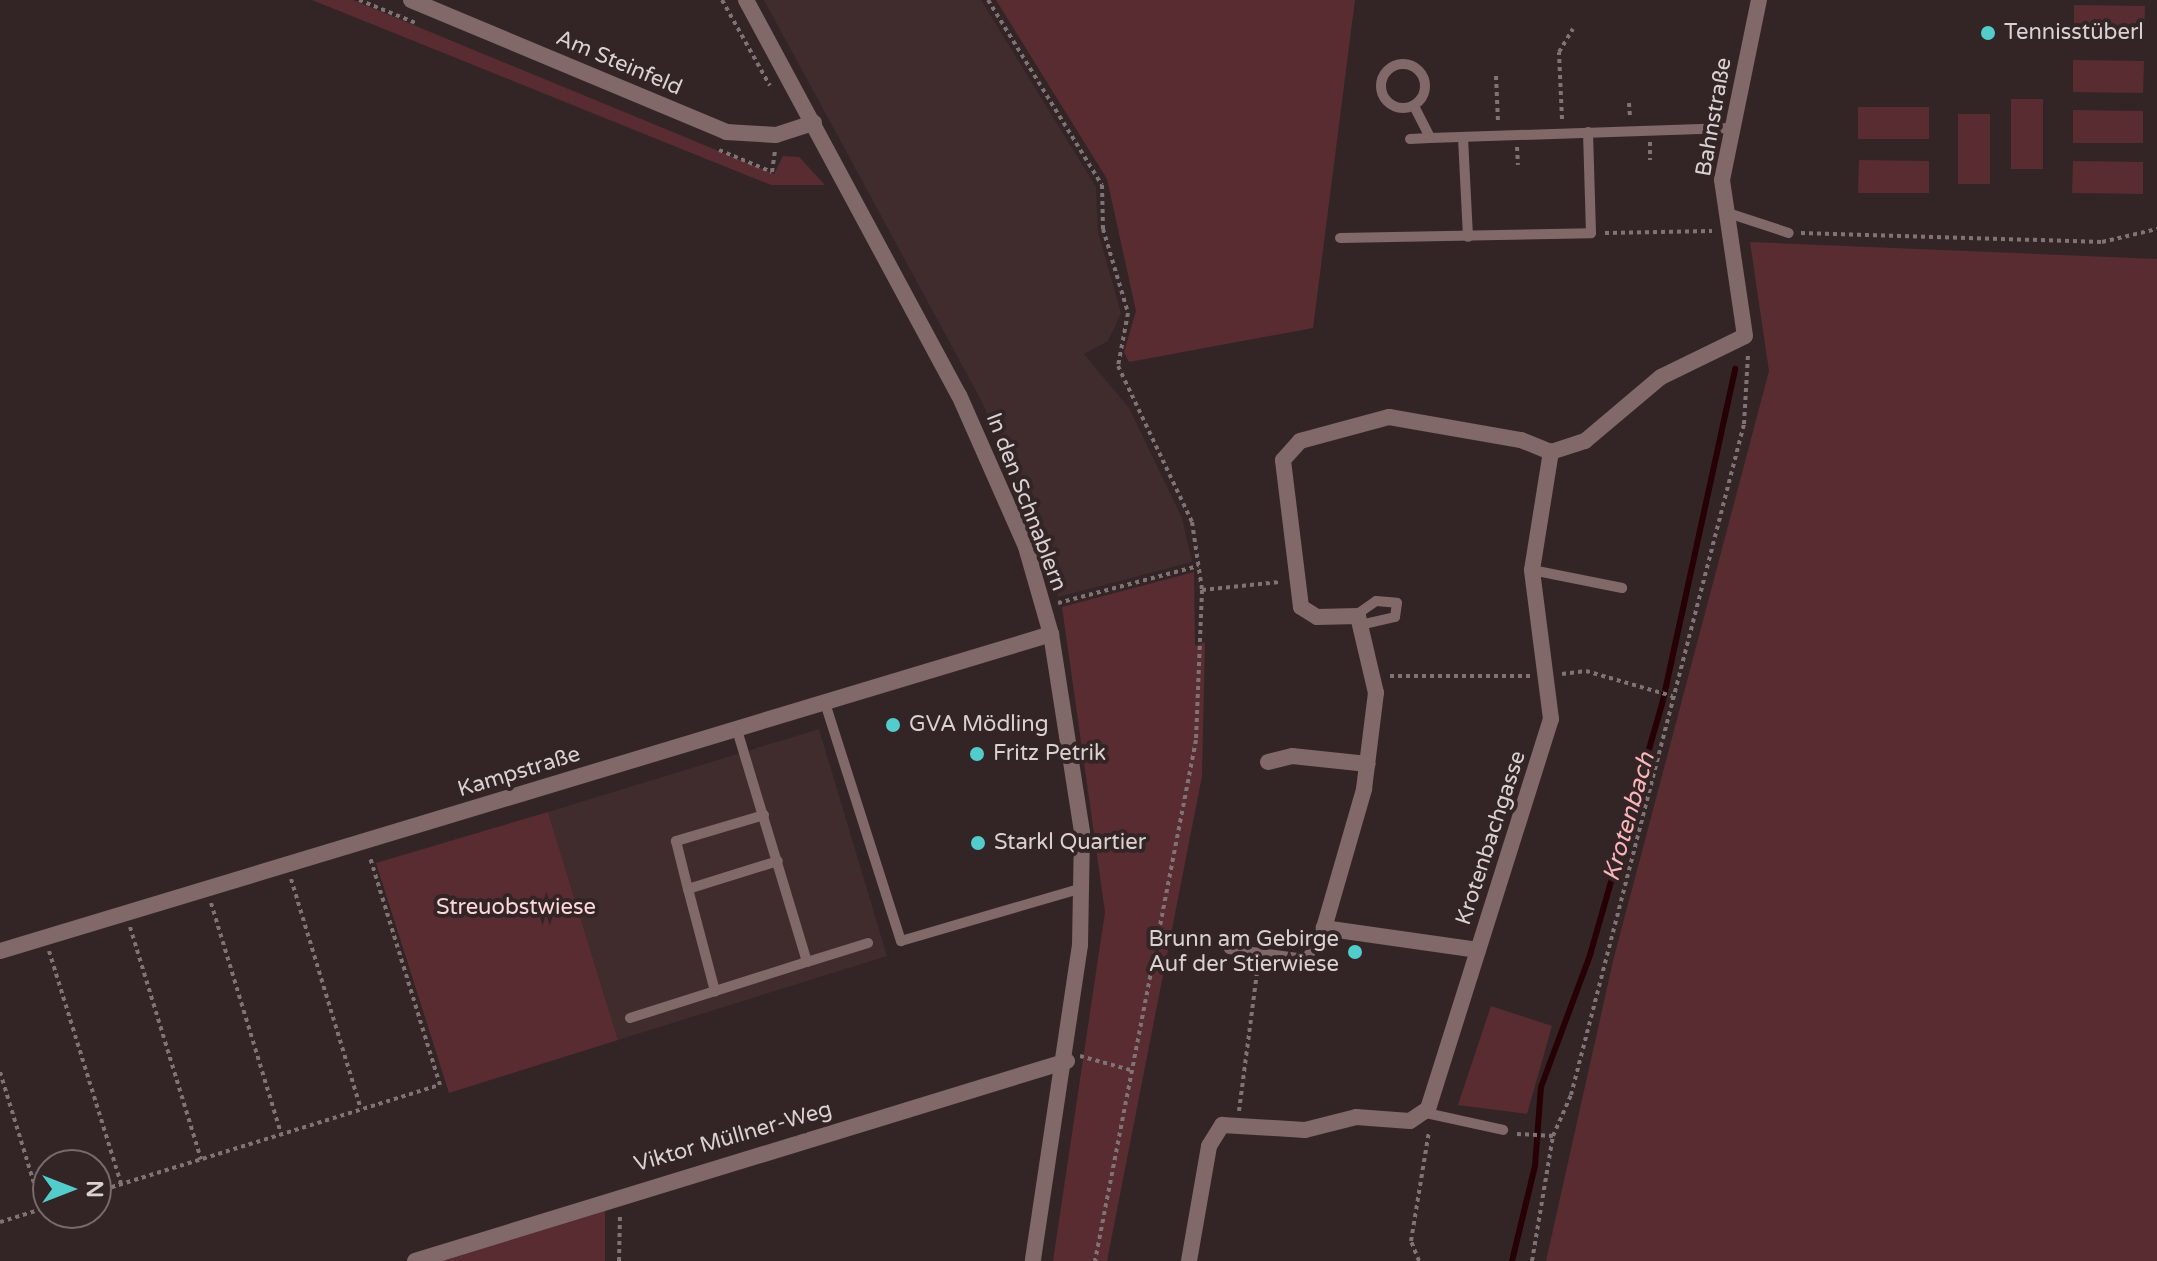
<!DOCTYPE html>
<meta charset="utf-8">
<style>
body{margin:0}
#map{position:relative;width:2157px;height:1261px;overflow:hidden;background:#332526;font-family:"Varela Round",sans-serif}
div>[style]{position:absolute}
[style*='--x']{left:calc(var(--x)*1px);top:calc(var(--y)*1px);width:calc(var(--w)*1px);rotate:calc(var(--a)*1deg)}
.built>*{inset:0;background:#402b2d}
.green>*{inset:0;background:#582c31}
.stream>*{height:6px;margin:-3px;padding:0 3px;transform-origin:3px;border-radius:3px;background:#270006}
.path>*{height:4px;margin-top:-2px;transform-origin:0;background:repeating-linear-gradient(90deg,#7f7373 0 4px,transparent 0 8px)}
.service>*{height:10px;margin:-5px;padding:0 5px;transform-origin:5px;border-radius:5px;background:#816869}
.service>.ring{margin:-5px;padding:0;box-sizing:content-box;background:none;border:10px solid #816869;border-radius:50%}
.minor>*{height:16px;margin:-8px;padding:0 8px;transform-origin:8px;border-radius:8px;background:#816869}
.tertiary>*{height:16px;margin:-8px;padding:0 8px;transform-origin:8px;border-radius:8px;background:#816869}
.dots>*{width:22px;height:22px;translate:-50% -50%;box-sizing:border-box;border:4px solid #332526;border-radius:50%}
span{translate:-50% -50%;white-space:nowrap;text-align:center;line-height:1.15;-webkit-text-stroke:8px #332526;paint-order:stroke}
.poi-label{font-size:22px;color:#dad1d1}
.left{translate:0 -50%;text-align:left}
.right{translate:-100% -50%;text-align:right}
.street-label{font-size:22px;color:#dad1d1}
.park-label{font-size:22px;color:#fcd8da}
.water-label{font-size:24px;color:#fbb5ba;font-style:italic}
.north{position:absolute;left:32px;top:1149px;width:80px;height:80px;box-sizing:border-box;background:#332526;border:2px solid #766a6a;border-radius:50%;rotate:90deg;font-size:22px;font-weight:700;line-height:32px;text-align:center;color:#dad1d1}
.north::after{content:'';display:block;margin:auto;width:28px;height:36px;background:#52cdcc;clip-path:polygon(50% 0,100% 100%,50% 72%,0 100%)}
</style>
<div id="map">
<div class="built">
<i style="clip-path:polygon(764px 0,981px 0,1096px 187px,1098px 232px,1121px 313px,1108px 341px,1084px 354px,1129px 408px,1182px 518px,1192px 562px,1058px 597px,1035px 520px,981px 400px)"></i>
<i style="clip-path:polygon(819px 729px,887px 956px,618px 1040px,548px 812px)"></i>
</div>
<div class="green">
<i style="clip-path:polygon(312px 0,353px 0,774px 174px,783px 156px,799px 157px,825px 185px,771px 185px)"></i>
<i style="clip-path:polygon(996px 0,1355px 0,1313px 328px,1129px 362px,1124px 352px,1136px 311px,1107px 179px)"></i>
<i style="clip-path:polygon(2074px 5px,2145px 6px,2144px 38px,2074px 37px)"></i>
<i style="clip-path:polygon(2073px 60px,2144px 61px,2143px 93px,2073px 92px)"></i>
<i style="clip-path:polygon(2011px 99px,2043px 99px,2043px 169px,2011px 169px)"></i>
<i style="clip-path:polygon(1858px 107px,1929px 107px,1929px 139px,1858px 139px)"></i>
<i style="clip-path:polygon(2073px 110px,2143px 111px,2143px 143px,2073px 143px)"></i>
<i style="clip-path:polygon(1958px 114px,1990px 114px,1990px 184px,1958px 184px)"></i>
<i style="clip-path:polygon(1859px 160px,1929px 161px,1929px 193px,1858px 193px)"></i>
<i style="clip-path:polygon(2073px 161px,2143px 162px,2143px 194px,2072px 193px)"></i>
<i style="clip-path:polygon(1750px 242px,2157px 259px,2157px 1261px,1546px 1261px,1613px 961px,1769px 371px)"></i>
<i style="clip-path:polygon(1194px 572px,1195px 646px,1205px 642px,1202px 776px,1107px 1261px,1053px 1261px,1105px 912px,1062px 607px)"></i>
<i style="clip-path:polygon(548px 812px,618px 1040px,449px 1093px,376px 863px)"></i>
<i style="clip-path:polygon(1491px 1006px,1552px 1026px,1527px 1114px,1458px 1105px)"></i>
<i style="clip-path:polygon(605px 1206px,605px 1261px,442px 1261px)"></i>
</div>
<div class="stream">
<i style="--x:1512;--y:1261;--w:98;--a:-76.4"></i>
<i style="--x:1535;--y:1166;--w:79;--a:-85.7"></i>
<i style="--x:1541;--y:1087;--w:141;--a:-69.6"></i>
<i style="--x:1590;--y:955;--w:265;--a:-74"></i>
<i style="--x:1663;--y:700;--w:339;--a:-77.7"></i>
</div>
<div class="path">
<i style="--x:359;--y:0;--w:61;--a:22"></i>
<i style="--x:722;--y:0;--w:98;--a:60.8"></i>
<i style="--x:988;--y:0;--w:217;--a:58.4"></i>
<i style="--x:1102;--y:185;--w:44;--a:88.7"></i>
<i style="--x:1103;--y:229;--w:88;--a:73.4"></i>
<i style="--x:1128;--y:313;--w:54;--a:100.7"></i>
<i style="--x:1118;--y:366;--w:173;--a:64.6"></i>
<i style="--x:1192;--y:522;--w:69;--a:81.6"></i>
<i style="--x:1202;--y:590;--w:150;--a:92.3"></i>
<i style="--x:1196;--y:740;--w:531;--a:100.97"></i>
<i style="--x:1496;--y:76;--w:46;--a:87.5"></i>
<i style="--x:1629;--y:103;--w:14;--a:86"></i>
<i style="--x:1562;--y:119;--w:67;--a:-92.6"></i>
<i style="--x:1559;--y:52;--w:27;--a:-59"></i>
<i style="--x:1650;--y:142;--w:18;--a:90"></i>
<i style="--x:1517;--y:147;--w:18;--a:87"></i>
<i style="--x:719;--y:150;--w:57;--a:22.5"></i>
<i style="--x:772;--y:172;--w:22;--a:-82"></i>
<i style="--x:1605;--y:233;--w:107;--a:-1.1"></i>
<i style="--x:1801;--y:233;--w:301;--a:1.7"></i>
<i style="--x:2102;--y:242;--w:57;--a:-13.3"></i>
<i style="--x:1202;--y:590;--w:78;--a:-5.9"></i>
<i style="--x:1058;--y:603;--w:145;--a:-14.8"></i>
<i style="--x:1562;--y:674;--w:24;--a:-7"></i>
<i style="--x:1586;--y:671;--w:90;--a:16.2"></i>
<i style="--x:1390;--y:676;--w:140;--a:0"></i>
<i style="--x:291;--y:879;--w:240;--a:73.1"></i>
<i style="--x:211;--y:903;--w:241;--a:73.1"></i>
<i style="--x:130;--y:927;--w:243;--a:73"></i>
<i style="--x:49;--y:951;--w:243;--a:72.8"></i>
<i style="--x:1080;--y:1056;--w:53;--a:15.4"></i>
<i style="--x:0;--y:1072;--w:143;--a:73"></i>
<i style="--x:1239;--y:1111;--w:147;--a:-82.6"></i>
<i style="--x:1517;--y:1134;--w:36;--a:3"></i>
<i style="--x:96;--y:1192;--w:360;--a:-17.3"></i>
<i style="--x:440;--y:1085;--w:239;--a:-107.1"></i>
<i style="--x:0;--y:1222;--w:50;--a:-17.4"></i>
<i style="--x:619;--y:1261;--w:46;--a:-88.8"></i>
<i style="--x:1419;--y:1261;--w:22;--a:-112"></i>
<i style="--x:1411;--y:1241;--w:111;--a:-80.7"></i>
<i style="--x:1532;--y:1261;--w:127;--a:-80.5"></i>
<i style="--x:1553;--y:1136;--w:45;--a:-66.3"></i>
<i style="--x:1571;--y:1095;--w:693;--a:-75.54"></i>
<i style="--x:1744;--y:424;--w:70;--a:-86.7"></i>
</div>
<div class="service">
<i class="ring" style="left:1381px;top:64px;width:34px;height:34px"></i>
<i style="--x:1414;--y:106;--w:36;--a:63"></i>
<i style="--x:1430;--y:138;--w:300;--a:-1.9"></i>
<i style="--x:1463;--y:138;--w:99;--a:87.1"></i>
<i style="--x:1410;--y:139;--w:20;--a:-3"></i>
<i style="--x:1725;--y:212;--w:67;--a:18.2"></i>
<i style="--x:1340;--y:238;--w:251;--a:-1.1"></i>
<i style="--x:1591;--y:233;--w:101;--a:-91.7"></i>
<i style="--x:1532;--y:570;--w:92;--a:11.3"></i>
<i style="--x:1356;--y:615;--w:24;--a:-35"></i>
<i style="--x:1376;--y:601;--w:21;--a:5"></i>
<i style="--x:1397;--y:603;--w:14;--a:98"></i>
<i style="--x:1395;--y:617;--w:32;--a:167"></i>
<i style="--x:825;--y:703;--w:250;--a:72.3"></i>
<i style="--x:901;--y:941;--w:189;--a:-16.3"></i>
<i style="--x:737;--y:730;--w:242;--a:73.2"></i>
<i style="--x:807;--y:962;--w:64;--a:-17.3"></i>
<i style="--x:764;--y:815;--w:92;--a:163.5"></i>
<i style="--x:676;--y:841;--w:49;--a:76"></i>
<i style="--x:688;--y:889;--w:94;--a:-17.3"></i>
<i style="--x:688;--y:889;--w:106;--a:75.2"></i>
<i style="--x:1229;--y:949;--w:77;--a:7.5"></i>
<i style="--x:1305;--y:959;--w:35;--a:-51"></i>
<i style="--x:630;--y:1018;--w:186;--a:-17.6"></i>
<i style="--x:1426;--y:1113;--w:79;--a:12.4"></i>
</div>
<div class="minor">
<i style="--x:411;--y:0;--w:342;--a:22.7"></i>
<i style="--x:726;--y:132;--w:50;--a:3.4"></i>
<i style="--x:776;--y:135;--w:40;--a:-18"></i>
<i style="--x:1551;--y:452;--w:36;--a:-18"></i>
<i style="--x:1585;--y:441;--w:99;--a:-40.1"></i>
<i style="--x:1661;--y:377;--w:93;--a:-26"></i>
<i style="--x:1745;--y:336;--w:158;--a:-98.4"></i>
<i style="--x:1722;--y:180;--w:184;--a:-78.4"></i>
<i style="--x:1268;--y:762;--w:25;--a:-14"></i>
<i style="--x:1292;--y:756;--w:76;--a:6"></i>
<i style="--x:1478;--y:950;--w:156;--a:-171.9"></i>
<i style="--x:1324;--y:928;--w:145;--a:-73.9"></i>
<i style="--x:1364;--y:789;--w:97;--a:-82.9"></i>
<i style="--x:1376;--y:693;--w:79;--a:-103.2"></i>
<i style="--x:1358;--y:616;--w:41;--a:178.6"></i>
<i style="--x:1317;--y:617;--w:19;--a:-148"></i>
<i style="--x:1301;--y:607;--w:148;--a:-97"></i>
<i style="--x:1283;--y:460;--w:25;--a:-48"></i>
<i style="--x:1300;--y:441;--w:92;--a:-15.1"></i>
<i style="--x:1389;--y:417;--w:134;--a:9.9"></i>
<i style="--x:1521;--y:440;--w:32;--a:22"></i>
<i style="--x:0;--y:951;--w:1098;--a:-16.78"></i>
<i style="--x:415;--y:1261;--w:682;--a:-17.05"></i>
<i style="--x:1189;--y:1261;--w:117;--a:-80.1"></i>
<i style="--x:1209;--y:1146;--w:25;--a:-58"></i>
<i style="--x:1222;--y:1125;--w:83;--a:3.4"></i>
<i style="--x:1305;--y:1130;--w:53;--a:-14.3"></i>
<i style="--x:1356;--y:1117;--w:54;--a:4.2"></i>
<i style="--x:1410;--y:1121;--w:22;--a:-34"></i>
<i style="--x:1428;--y:1109;--w:409;--a:-72.5"></i>
<i style="--x:1551;--y:719;--w:150;--a:-97.3"></i>
<i style="--x:1532;--y:570;--w:120;--a:-80.9"></i>
</div>
<div class="tertiary">
<i style="--x:746;--y:0;--w:449;--a:61.7"></i>
<i style="--x:959;--y:395;--w:166;--a:66.2"></i>
<i style="--x:1026;--y:547;--w:91;--a:74"></i>
<i style="--x:1051;--y:634;--w:200;--a:81.1"></i>
<i style="--x:1082;--y:832;--w:113;--a:91"></i>
<i style="--x:1080;--y:945;--w:319;--a:98.5"></i>
</div>
<div class="dots">
<i style="left:1988px;top:33px;background:#52cdcc"></i>
<i style="left:893px;top:725px;background:#52cdcc"></i>
<i style="left:977px;top:754px;background:#52cdcc"></i>
<i style="left:978px;top:843px;background:#52cdcc"></i>
<i style="left:1355px;top:952px;background:#52cdcc"></i>
</div>
<div class="poi-label">
<span class="left" style="left:2004px;top:33px">Tennisstüberl</span>
<span class="left" style="left:909px;top:725px">GVA Mödling</span>
<span class="left" style="left:993px;top:754px">Fritz Petrik</span>
<span class="left" style="left:994px;top:843px">Starkl Quartier</span>
<span class="right" style="left:1339px;top:952px">Brunn am Gebirge<br>Auf der Stierwiese</span>
</div>
<div class="street-label">
<span style="left:619px;top:63px;rotate:23deg">Am Steinfeld</span>
<span style="left:1714px;top:117px;rotate:-80deg">Bahnstraße</span>
<span style="left:1026px;top:502px;rotate:69deg">In den Schnablern</span>
<span style="left:519px;top:772px;rotate:-17deg">Kampstraße</span>
<span style="left:1491px;top:838px;rotate:-72deg">Krotenbachgasse</span>
<span style="left:733px;top:1137px;rotate:-16deg">Viktor Müllner-Weg</span>
</div>
<div class="park-label">
<span style="left:516px;top:908px">Streuobstwiese</span>
</div>
<div class="water-label">
<span style="left:1629px;top:817px;rotate:-74deg">Krotenbach</span>
</div>
<div class="north">N</div>
</div>
